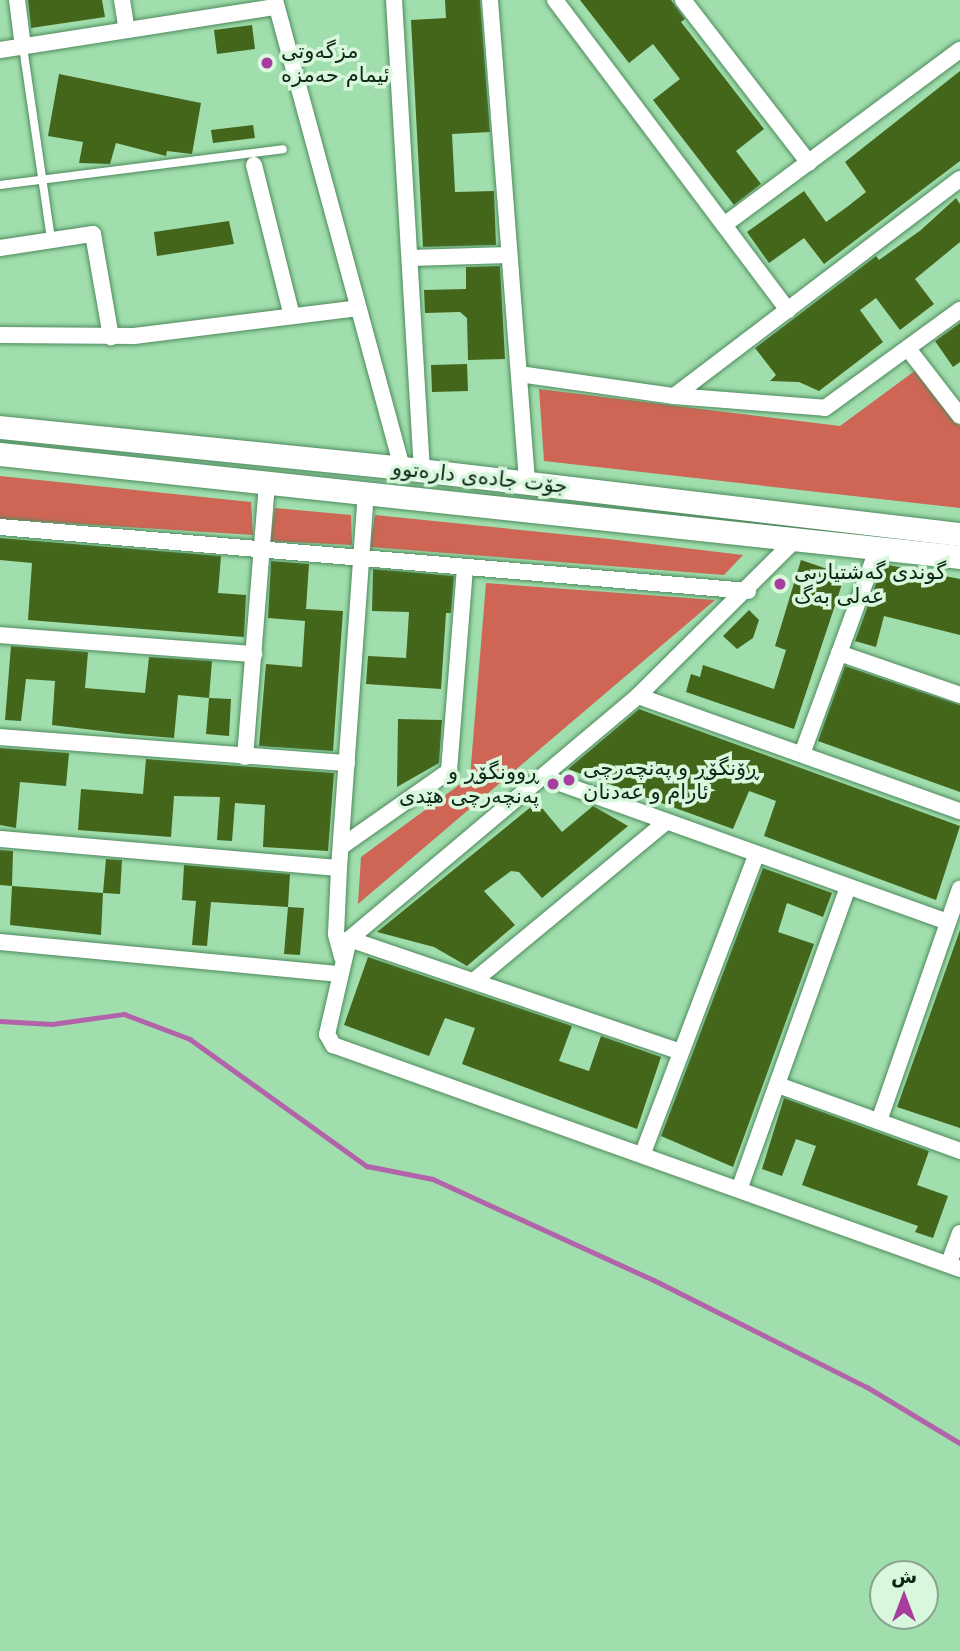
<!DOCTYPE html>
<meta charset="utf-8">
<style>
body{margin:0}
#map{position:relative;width:960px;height:1651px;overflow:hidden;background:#a0dead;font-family:"DejaVu Sans","Noto Sans Arabic",sans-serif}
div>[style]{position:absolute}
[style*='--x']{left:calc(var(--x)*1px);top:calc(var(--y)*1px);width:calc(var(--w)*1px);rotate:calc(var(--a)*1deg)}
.forest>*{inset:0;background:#cf6655}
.stream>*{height:4.5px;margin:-2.25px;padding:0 2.25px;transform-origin:2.25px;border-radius:2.25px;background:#b263aa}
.building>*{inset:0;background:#44661b}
.roads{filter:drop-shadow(0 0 2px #4e8a5d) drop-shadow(0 0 2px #4e8a5d)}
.service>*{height:8px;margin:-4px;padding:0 4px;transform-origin:4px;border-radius:4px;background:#fff}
.minor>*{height:16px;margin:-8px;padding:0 8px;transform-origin:8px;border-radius:8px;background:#fff}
.secondary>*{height:23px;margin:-11.5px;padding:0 11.5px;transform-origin:11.5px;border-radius:11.5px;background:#fff}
.dots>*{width:19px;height:19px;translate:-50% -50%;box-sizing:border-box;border:4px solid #d8f7dd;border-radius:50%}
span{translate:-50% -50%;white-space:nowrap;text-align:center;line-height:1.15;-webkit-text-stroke:7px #d8f7dd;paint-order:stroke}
.poi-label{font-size:21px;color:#0e2715}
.left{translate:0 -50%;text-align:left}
.right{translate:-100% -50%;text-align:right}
.street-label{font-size:21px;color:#0e2715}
.north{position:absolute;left:869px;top:1560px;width:70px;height:70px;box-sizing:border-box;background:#d8f7dd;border:2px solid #87a48d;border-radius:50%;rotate:0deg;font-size:19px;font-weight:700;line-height:28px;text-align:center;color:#0e2715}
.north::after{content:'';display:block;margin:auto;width:24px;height:32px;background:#a73d9f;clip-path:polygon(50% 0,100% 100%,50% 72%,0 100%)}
</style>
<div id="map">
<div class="forest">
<i style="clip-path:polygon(916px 370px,960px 426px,960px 508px,544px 461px,539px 389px,840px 426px)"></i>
<i style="clip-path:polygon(0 476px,251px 502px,253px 535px,0 519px)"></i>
<i style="clip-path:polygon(275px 508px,351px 515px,352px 545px,270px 541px)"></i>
<i style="clip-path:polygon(375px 515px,609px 539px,743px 555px,724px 575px,370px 547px)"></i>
<i style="clip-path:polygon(486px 583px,715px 600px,358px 904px,361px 857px,470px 777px)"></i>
</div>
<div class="stream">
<i style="--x:0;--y:1021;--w:52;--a:3.3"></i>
<i style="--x:52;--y:1024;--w:73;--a:-7.9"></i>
<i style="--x:124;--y:1014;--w:71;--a:20.7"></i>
<i style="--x:190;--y:1039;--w:218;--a:35.7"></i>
<i style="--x:367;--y:1166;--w:67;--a:11.1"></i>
<i style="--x:433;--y:1179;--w:243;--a:24.6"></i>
<i style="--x:654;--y:1280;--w:238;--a:26.7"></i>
<i style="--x:867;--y:1387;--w:109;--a:31.1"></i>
</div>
<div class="building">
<i style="clip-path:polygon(28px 0,102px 0,105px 17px,31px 28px)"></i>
<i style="clip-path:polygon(445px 0,480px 0,490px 132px,452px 134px,455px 192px,494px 191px,496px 245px,423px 247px,411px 20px,446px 18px)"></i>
<i style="clip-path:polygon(580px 0,671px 0,685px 19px,681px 22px,764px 129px,736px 151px,761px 184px,734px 205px,653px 100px,680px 79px,653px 44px,629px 63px)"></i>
<i style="clip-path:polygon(252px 25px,255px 49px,217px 54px,214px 30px)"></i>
<i style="clip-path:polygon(960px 71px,960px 161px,824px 264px,804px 238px,769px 263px,747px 232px,804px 191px,826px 222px,847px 207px,866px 192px,845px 162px)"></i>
<i style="clip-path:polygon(59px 74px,201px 103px,192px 154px,167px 151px,166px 156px,116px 143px,110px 164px,79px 163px,83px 142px,48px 136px)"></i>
<i style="clip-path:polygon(253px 125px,255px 138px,213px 143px,211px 130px)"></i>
<i style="clip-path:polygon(956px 198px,960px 204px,960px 242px,915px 279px,934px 304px,900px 330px,876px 298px,860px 310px,883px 342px,819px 391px,799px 382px,770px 381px,776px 375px,755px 348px,876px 256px,879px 260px,921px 230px)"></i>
<i style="clip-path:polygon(229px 221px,234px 244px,157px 256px,154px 232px)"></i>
<i style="clip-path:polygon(500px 266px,505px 359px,468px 360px,467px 318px,460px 312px,425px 313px,424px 290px,466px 289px,466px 267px)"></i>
<i style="clip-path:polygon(960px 323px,960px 362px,953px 367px,935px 341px)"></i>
<i style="clip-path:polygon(467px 364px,468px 391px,432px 392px,431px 365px)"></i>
<i style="clip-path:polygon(0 538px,221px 556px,218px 593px,246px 595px,244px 637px,28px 620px,32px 563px,0 560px)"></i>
<i style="clip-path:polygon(801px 560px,845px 575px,794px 729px,686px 692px,691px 674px,700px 677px,703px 665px,774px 689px,786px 650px,775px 646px)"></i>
<i style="clip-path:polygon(271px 561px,309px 564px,306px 609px,343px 611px,333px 751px,259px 746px,266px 664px,302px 667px,305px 621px,268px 618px)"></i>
<i style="clip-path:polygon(883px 564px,960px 579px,960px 635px,884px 616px,876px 647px,855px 641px)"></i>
<i style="clip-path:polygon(373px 569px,454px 576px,451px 613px,446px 613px,441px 689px,366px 684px,368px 656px,406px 658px,409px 612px,372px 611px)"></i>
<i style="clip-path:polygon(749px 610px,759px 620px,753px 638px,737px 649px,723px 636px)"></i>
<i style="clip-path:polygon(11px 646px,88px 652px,85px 688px,145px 693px,149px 657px,212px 661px,209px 698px,178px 695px,174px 738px,126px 734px,52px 725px,55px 681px,26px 679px,21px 721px,5px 720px)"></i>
<i style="clip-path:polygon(845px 666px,960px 705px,960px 792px,818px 741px)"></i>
<i style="clip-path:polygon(209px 698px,231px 699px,229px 736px,206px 734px)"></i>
<i style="clip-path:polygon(639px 709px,960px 826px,936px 900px,764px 836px,776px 801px,763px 796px,749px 791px,733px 829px,568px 769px)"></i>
<i style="clip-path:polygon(398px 719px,442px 720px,439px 763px,397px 787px)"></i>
<i style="clip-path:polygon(0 748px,69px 753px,66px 786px,20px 782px,16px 828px,0 825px)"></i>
<i style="clip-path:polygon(146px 759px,334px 773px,328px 851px,263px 847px,265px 805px,235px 803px,232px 841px,217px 840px,220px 797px,174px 796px,171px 837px,78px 830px,81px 789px,143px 794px)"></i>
<i style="clip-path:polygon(537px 802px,562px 832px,593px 806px,628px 826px,542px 898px,519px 872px,511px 871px,484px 891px,515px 925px,467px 966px,434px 947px,377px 932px)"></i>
<i style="clip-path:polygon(0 850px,13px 851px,12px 886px,0 885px)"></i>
<i style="clip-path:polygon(106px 859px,122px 860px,120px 894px,103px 893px)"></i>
<i style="clip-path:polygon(184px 865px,290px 874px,288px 907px,211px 902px,207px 946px,192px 945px,196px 901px,182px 900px)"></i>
<i style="clip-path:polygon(763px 868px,832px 893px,823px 917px,787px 903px,778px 932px,814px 944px,733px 1167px,661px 1136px)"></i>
<i style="clip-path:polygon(12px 886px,103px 893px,101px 935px,10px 925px)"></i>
<i style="clip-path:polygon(288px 907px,304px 908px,300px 955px,284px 954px)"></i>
<i style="clip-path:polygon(960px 930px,960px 1128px,897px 1107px)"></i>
<i style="clip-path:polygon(368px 957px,572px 1026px,559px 1061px,589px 1071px,601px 1036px,661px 1057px,637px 1129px,462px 1064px,475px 1028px,445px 1018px,429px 1056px,344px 1025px)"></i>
<i style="clip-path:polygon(784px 1098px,929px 1151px,917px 1185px,948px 1196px,933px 1238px,915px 1232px,918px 1226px,802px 1185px,816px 1146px,796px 1139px,782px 1176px,762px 1169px)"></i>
</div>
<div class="roads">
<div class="service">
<i style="--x:23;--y:47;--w:194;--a:81.7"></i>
<i style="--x:0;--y:185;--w:285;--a:-7.2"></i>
</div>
<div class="minor">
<i style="--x:17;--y:0;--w:47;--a:82.7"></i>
<i style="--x:122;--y:0;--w:30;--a:81"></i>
<i style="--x:275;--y:0;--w:485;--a:74.8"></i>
<i style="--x:394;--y:0;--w:472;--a:86.6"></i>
<i style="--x:490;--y:0;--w:484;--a:85.6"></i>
<i style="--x:555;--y:0;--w:388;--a:53.1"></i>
<i style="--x:683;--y:0;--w:206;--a:52.3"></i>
<i style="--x:0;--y:50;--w:279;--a:-8.9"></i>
<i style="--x:254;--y:165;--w:156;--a:75.9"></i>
<i style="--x:724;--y:225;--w:294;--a:-36.6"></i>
<i style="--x:0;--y:248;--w:94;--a:-8.6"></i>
<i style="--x:93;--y:234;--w:105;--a:80.1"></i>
<i style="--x:410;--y:258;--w:99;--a:-1.7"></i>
<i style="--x:0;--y:335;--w:134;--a:0.4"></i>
<i style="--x:134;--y:336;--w:226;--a:-7.1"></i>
<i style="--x:909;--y:350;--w:83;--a:52.3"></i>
<i style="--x:519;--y:374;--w:157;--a:8.1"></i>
<i style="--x:674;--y:396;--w:151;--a:4.5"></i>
<i style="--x:825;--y:408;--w:167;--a:-36"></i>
<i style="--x:674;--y:396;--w:359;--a:-37.2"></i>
<i style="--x:0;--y:527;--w:751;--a:4.89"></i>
<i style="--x:797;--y:538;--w:224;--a:135.2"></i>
<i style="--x:638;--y:696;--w:378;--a:139.9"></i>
<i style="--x:349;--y:939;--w:98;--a:103"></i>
<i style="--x:327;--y:1034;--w:13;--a:61"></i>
<i style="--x:333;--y:1045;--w:666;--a:19.66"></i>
<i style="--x:0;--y:635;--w:255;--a:4.3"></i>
<i style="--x:839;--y:653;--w:128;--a:19.1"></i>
<i style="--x:638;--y:696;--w:342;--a:19.7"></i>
<i style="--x:0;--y:737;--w:348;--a:4.3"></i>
<i style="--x:802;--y:754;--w:221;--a:-69.8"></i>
<i style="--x:245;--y:757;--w:276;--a:-85.4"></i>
<i style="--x:543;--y:777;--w:430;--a:19.7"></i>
<i style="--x:0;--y:839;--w:340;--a:4.9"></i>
<i style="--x:342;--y:846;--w:131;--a:-35"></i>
<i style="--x:449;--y:771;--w:204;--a:-85.5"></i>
<i style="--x:349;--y:939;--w:350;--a:18.8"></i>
<i style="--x:0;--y:942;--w:339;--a:5.4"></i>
<i style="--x:342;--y:957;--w:24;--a:-105"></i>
<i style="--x:336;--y:934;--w:66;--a:-87.4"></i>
<i style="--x:339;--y:868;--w:376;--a:-85.9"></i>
<i style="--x:475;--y:980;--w:246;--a:-39.6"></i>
<i style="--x:778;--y:1085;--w:194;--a:19.9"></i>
<i style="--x:879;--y:1121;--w:246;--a:-70.8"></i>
<i style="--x:643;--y:1153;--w:318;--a:-69.2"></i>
<i style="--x:740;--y:1187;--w:319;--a:-70.2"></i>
<i style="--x:949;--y:1263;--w:32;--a:-70"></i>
</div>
<div class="secondary">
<i style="--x:0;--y:427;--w:404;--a:5.8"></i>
<i style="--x:402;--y:468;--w:562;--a:6.75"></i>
<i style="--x:0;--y:454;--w:966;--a:6.12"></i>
</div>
</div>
<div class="dots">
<i style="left:267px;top:63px;background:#a73d9f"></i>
<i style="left:780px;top:584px;background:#a73d9f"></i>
<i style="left:569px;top:780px;background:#a73d9f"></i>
<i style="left:553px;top:784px;background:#a73d9f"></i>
</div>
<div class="poi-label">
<span class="left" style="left:281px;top:63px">مزگەوتی<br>ئیمام حەمزە</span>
<span class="left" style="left:794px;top:584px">گوندی گەشتیاریی<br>عەلی بەگ</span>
<span class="left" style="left:583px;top:780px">ڕۆنگۆڕ و پەنچەرچی<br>ئارام و عەدنان</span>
<span class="right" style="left:539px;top:784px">ڕوونگۆڕ و<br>پەنچەرچی هێدی</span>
</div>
<div class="street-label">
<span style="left:480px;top:477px;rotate:6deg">جۆت جادەی دارەتوو</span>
</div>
<div class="north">ش</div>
</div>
